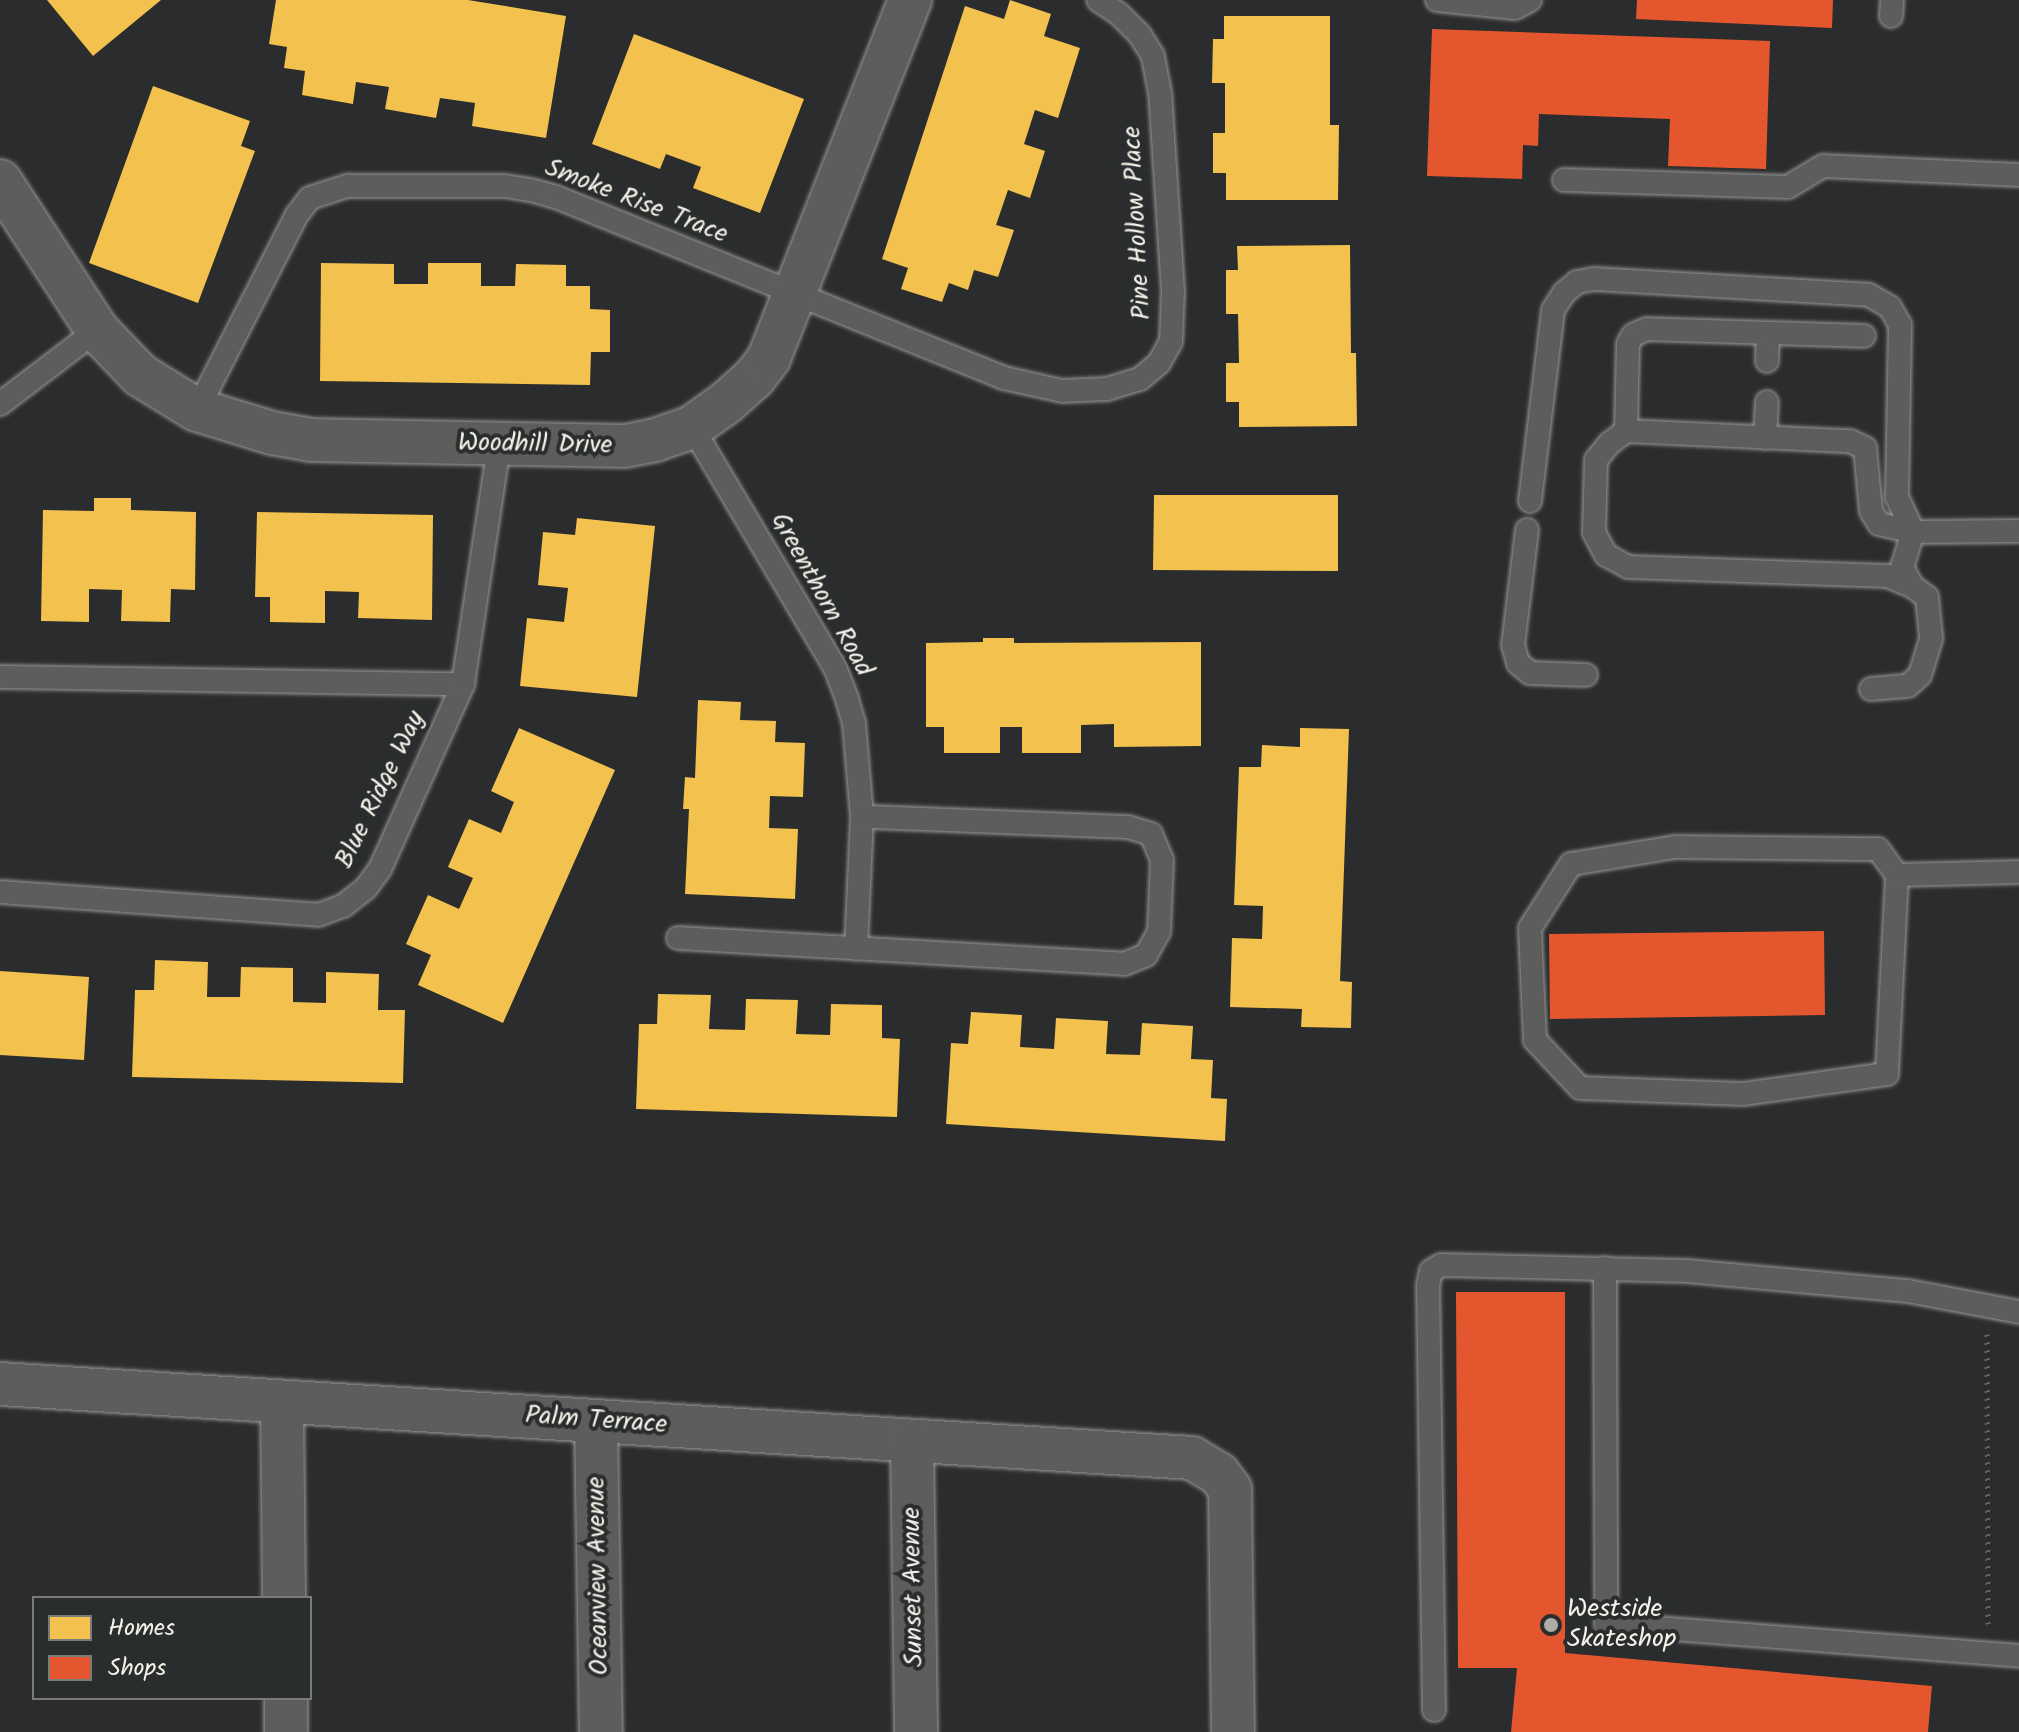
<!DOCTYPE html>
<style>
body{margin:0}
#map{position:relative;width:2019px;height:1732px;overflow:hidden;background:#2b2c2d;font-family:Kalam,sans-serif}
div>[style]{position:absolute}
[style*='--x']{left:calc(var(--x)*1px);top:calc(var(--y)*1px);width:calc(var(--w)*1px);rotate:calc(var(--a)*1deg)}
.homes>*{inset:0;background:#f2c14e}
.shops>*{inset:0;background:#e4572e}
.path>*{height:5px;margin-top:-2.5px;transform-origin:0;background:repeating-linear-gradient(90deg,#646464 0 2px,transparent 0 8px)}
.roads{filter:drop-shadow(0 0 2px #979796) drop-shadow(0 0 2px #979796)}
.service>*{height:22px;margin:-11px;padding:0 11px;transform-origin:11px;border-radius:11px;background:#5d5d5c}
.minor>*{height:42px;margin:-21px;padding:0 21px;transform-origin:21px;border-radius:21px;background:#5d5d5c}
.dots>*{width:22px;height:22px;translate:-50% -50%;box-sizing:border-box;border:4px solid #2a2d2e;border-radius:50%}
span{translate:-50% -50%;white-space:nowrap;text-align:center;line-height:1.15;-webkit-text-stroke:8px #2a2d2e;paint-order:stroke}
.street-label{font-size:26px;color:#f4f1e8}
.poi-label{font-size:26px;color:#f4f1e8}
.left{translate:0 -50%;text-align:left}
.legend{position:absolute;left:32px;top:1596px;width:280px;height:104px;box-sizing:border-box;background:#2a2d2e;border:2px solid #7b7b78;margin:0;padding:10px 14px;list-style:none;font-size:24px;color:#f4f1e8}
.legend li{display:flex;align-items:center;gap:16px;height:40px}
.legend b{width:40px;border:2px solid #7b7b78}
</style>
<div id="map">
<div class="homes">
<i style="clip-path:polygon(47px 0,161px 0,93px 56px)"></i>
<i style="clip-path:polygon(276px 0,468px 0,566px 16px,546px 138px,472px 126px,475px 103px,440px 98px,436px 118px,385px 109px,389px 87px,356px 82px,353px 104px,302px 95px,305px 71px,284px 68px,287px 47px,269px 44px)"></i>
<i style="clip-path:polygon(1010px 0,1051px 14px,1044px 36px,1080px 48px,1058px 118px,1035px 110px,1024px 144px,1045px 151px,1030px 198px,1008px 190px,996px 225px,1014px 230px,998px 277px,974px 270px,968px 290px,949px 283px,942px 302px,901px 289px,908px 268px,882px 259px,965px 6px,1004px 19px)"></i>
<i style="clip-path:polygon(1224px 16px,1330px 16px,1330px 125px,1339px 125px,1338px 200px,1226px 200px,1226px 173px,1213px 173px,1213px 133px,1225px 133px,1225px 83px,1212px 83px,1213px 39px,1224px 39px)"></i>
<i style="clip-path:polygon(634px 34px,804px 99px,760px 213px,693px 188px,701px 167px,666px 154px,660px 169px,592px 144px)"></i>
<i style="clip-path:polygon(153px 86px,250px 121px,241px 146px,255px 151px,198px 303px,89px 263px)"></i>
<i style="clip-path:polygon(1350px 245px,1351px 353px,1356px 353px,1357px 426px,1239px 427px,1239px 402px,1226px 402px,1226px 363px,1239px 363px,1238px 314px,1226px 314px,1226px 270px,1238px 270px,1237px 246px)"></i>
<i style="clip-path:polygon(321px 263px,394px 264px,394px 284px,428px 284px,428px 263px,481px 263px,481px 286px,515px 286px,516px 264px,566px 265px,566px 286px,590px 286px,590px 309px,610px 310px,610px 352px,591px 352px,590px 385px,320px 381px)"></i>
<i style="clip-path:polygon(1154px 495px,1338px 495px,1338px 571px,1153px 570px)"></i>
<i style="clip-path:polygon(94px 498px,131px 498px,131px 510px,196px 512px,195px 590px,171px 589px,170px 622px,121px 621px,122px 590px,89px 589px,89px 622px,41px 621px,43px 510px,94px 511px)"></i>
<i style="clip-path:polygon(257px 512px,433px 515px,432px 620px,358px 618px,359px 592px,325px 591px,325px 623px,270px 622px,270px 597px,255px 597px)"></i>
<i style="clip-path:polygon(577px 518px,655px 526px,637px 697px,520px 686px,527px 618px,564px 622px,568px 588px,538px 585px,543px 532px,575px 535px)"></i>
<i style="clip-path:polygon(983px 638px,1014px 638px,1014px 643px,1201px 642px,1201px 746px,1114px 747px,1114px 724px,1081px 725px,1081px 753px,1022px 753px,1022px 727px,1000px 727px,1000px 753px,944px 753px,944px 727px,926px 727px,926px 643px,983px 642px)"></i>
<i style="clip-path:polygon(698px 700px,741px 702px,740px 720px,776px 721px,775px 742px,805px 743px,803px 797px,770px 796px,769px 828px,798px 829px,795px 899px,685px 894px,689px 809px,683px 809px,685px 777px,695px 778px)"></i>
<i style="clip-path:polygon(519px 728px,615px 770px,503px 1023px,418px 985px,431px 955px,406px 944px,428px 895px,459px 909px,473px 878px,448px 867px,469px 819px,501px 833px,514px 802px,491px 791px)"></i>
<i style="clip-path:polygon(1300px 728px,1349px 729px,1340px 981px,1352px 982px,1351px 1028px,1301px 1027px,1302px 1009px,1230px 1007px,1232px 938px,1262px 939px,1263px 906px,1234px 905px,1239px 767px,1261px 767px,1262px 745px,1300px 747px)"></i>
<i style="clip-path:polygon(155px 960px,208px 962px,207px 997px,240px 997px,241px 967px,293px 968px,293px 1002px,326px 1003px,326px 972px,379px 974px,378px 1010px,405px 1010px,403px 1083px,132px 1077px,135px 990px,154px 990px)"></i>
<i style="clip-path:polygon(0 971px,89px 977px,84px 1060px,0 1055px)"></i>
<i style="clip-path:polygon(658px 994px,711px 995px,709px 1029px,745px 1030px,746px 999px,798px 1000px,796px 1034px,830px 1035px,831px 1004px,882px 1005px,882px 1038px,900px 1039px,897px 1117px,636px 1109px,639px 1024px,657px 1024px)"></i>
<i style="clip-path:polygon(971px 1012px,1022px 1015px,1020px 1047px,1054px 1049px,1056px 1018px,1108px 1021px,1106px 1054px,1140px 1055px,1142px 1023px,1193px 1026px,1191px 1059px,1213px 1060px,1211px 1098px,1227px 1099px,1225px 1141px,946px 1124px,951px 1043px,968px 1044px)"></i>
</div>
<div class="shops">
<i style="clip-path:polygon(1637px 0,1833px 0,1832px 28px,1636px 19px)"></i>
<i style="clip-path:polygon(1432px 29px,1770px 41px,1766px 169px,1668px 166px,1670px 119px,1539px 114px,1538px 146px,1523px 145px,1522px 179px,1427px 176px)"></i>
<i style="clip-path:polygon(1824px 931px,1825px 1015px,1550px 1019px,1549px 934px)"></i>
<i style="clip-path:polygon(1456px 1292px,1565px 1292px,1565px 1653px,1932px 1686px,1928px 1732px,1511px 1732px,1517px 1668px,1458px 1668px)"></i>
</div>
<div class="path">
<i style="--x:1987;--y:1334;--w:290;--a:89.8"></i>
</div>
<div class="roads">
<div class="service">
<i style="--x:1437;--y:0;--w:78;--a:5.9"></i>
<i style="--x:1515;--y:8;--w:17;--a:-28"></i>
<i style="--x:1891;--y:16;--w:16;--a:-86"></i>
<i style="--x:1564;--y:180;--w:224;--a:1.8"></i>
<i style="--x:1788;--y:187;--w:41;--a:-31"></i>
<i style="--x:1823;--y:166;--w:196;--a:2.6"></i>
<i style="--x:1767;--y:361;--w:28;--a:-88"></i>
<i style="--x:0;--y:404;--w:122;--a:-37.3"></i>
<i style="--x:197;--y:410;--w:219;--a:-62.9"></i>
<i style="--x:297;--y:215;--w:21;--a:-53"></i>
<i style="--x:310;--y:198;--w:40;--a:-18"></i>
<i style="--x:348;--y:186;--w:157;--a:0"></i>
<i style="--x:505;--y:186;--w:26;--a:9"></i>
<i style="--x:531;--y:190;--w:26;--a:16"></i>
<i style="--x:556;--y:197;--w:483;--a:22"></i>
<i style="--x:1004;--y:378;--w:59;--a:12.6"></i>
<i style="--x:1062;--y:391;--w:45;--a:-2.5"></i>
<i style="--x:1107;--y:389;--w:34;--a:-17"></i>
<i style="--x:1140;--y:379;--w:25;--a:-40"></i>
<i style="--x:1159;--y:363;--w:25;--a:-61"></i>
<i style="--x:1171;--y:341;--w:49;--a:-87.7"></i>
<i style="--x:1173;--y:292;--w:199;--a:-93.7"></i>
<i style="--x:1160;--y:93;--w:38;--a:-101"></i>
<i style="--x:1153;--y:56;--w:26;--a:-122"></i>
<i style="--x:1139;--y:34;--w:28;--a:-135"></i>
<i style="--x:1119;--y:14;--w:25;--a:-146"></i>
<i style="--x:692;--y:427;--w:282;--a:59.3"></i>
<i style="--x:836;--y:670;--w:31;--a:69"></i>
<i style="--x:847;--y:699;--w:25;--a:74"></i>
<i style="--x:854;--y:723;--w:94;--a:85.1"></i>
<i style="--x:862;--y:817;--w:132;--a:92.6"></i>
<i style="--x:1626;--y:431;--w:87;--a:-88.7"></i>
<i style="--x:1628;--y:344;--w:10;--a:-61"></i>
<i style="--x:1633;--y:335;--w:15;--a:-23"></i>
<i style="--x:1647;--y:329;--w:217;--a:1.8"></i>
<i style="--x:1765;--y:438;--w:36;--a:-87"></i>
<i style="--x:1530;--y:501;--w:192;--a:-83.1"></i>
<i style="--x:1553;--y:310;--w:20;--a:-57"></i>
<i style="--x:1564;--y:293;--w:17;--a:-40"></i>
<i style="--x:1577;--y:282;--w:17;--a:-10"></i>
<i style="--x:1594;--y:279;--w:275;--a:3.3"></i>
<i style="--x:1869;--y:295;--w:24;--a:30"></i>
<i style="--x:1890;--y:307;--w:21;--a:61"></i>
<i style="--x:1900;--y:325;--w:172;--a:91"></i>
<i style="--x:1897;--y:497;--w:38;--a:65"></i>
<i style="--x:1913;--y:532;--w:37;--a:107"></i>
<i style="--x:1902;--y:567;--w:21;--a:62"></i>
<i style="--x:1527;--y:530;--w:116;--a:96.9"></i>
<i style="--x:1513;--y:645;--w:19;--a:74"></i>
<i style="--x:1518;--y:663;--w:16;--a:40"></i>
<i style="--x:1530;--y:673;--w:56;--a:2"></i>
<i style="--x:0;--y:677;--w:463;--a:0.9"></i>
<i style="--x:1871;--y:689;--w:37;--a:-5"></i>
<i style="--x:1908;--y:686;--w:16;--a:-43"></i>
<i style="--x:1920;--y:675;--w:39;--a:-73"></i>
<i style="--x:1931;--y:638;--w:41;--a:-95.6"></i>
<i style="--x:1927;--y:597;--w:19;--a:-144"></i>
<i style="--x:1912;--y:586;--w:27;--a:-158"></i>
<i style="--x:1887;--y:576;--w:259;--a:-178"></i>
<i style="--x:1628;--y:567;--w:25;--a:-151"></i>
<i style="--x:1606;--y:555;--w:26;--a:-118"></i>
<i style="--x:1594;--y:532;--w:72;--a:-88.4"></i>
<i style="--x:1596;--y:460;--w:22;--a:-51"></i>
<i style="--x:1610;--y:443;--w:20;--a:-37"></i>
<i style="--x:1626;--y:431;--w:224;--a:2.6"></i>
<i style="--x:1850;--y:441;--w:17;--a:25"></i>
<i style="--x:1865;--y:448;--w:63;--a:84.6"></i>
<i style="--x:1871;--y:511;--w:15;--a:58"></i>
<i style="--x:1879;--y:524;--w:35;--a:13"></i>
<i style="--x:1913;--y:532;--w:106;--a:-0.5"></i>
<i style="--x:1675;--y:847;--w:203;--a:0.6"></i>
<i style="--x:1878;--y:849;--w:32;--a:54"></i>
<i style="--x:1897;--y:875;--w:199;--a:92.9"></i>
<i style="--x:1887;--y:1074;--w:146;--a:172.1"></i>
<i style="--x:1742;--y:1094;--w:162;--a:-177.9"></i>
<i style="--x:1580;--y:1088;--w:66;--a:-133.2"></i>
<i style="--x:1535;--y:1040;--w:112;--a:-92.6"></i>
<i style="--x:1530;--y:928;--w:76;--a:-57.4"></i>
<i style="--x:1571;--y:864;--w:105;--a:-9.3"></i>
<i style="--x:1897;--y:875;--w:122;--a:-1.4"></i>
<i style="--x:0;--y:892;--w:319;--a:4.1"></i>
<i style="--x:318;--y:915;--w:27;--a:-20"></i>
<i style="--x:343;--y:906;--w:29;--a:-38"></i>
<i style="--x:366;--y:888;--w:24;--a:-54"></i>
<i style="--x:380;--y:869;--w:203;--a:-65.8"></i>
<i style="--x:463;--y:684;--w:242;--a:-81.4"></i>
<i style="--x:678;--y:938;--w:447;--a:3.3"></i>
<i style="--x:1124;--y:964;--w:24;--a:-22"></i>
<i style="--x:1146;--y:955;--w:26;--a:-61"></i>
<i style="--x:1159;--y:932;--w:72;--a:-87.6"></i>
<i style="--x:1162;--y:860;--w:28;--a:-113"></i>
<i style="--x:1151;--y:834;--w:24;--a:-163"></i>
<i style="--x:1128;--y:827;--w:266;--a:-177.8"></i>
<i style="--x:1605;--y:1268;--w:356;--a:89.8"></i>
<i style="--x:1606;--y:1624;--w:414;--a:4.4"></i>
<i style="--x:1434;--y:1710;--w:424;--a:-90.8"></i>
<i style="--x:1428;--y:1286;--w:15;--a:-79"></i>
<i style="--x:1431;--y:1271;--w:12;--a:-31"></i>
<i style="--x:1441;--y:1265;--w:246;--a:1.4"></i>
<i style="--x:1687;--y:1271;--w:222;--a:5.2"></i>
<i style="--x:1908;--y:1291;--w:113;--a:10.7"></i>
</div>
<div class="minor">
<i style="--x:0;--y:181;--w:178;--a:56.9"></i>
<i style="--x:97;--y:330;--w:62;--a:46.3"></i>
<i style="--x:140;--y:375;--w:67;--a:31.6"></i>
<i style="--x:197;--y:410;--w:78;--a:17"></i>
<i style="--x:272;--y:433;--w:39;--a:10"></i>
<i style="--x:310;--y:440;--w:315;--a:1.1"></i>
<i style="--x:625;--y:446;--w:31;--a:-11"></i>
<i style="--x:655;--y:440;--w:39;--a:-19"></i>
<i style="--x:692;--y:427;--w:43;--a:-35.5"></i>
<i style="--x:727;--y:402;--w:36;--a:-42"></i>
<i style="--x:754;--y:378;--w:25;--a:-53"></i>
<i style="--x:769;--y:358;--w:385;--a:-68.5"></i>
<i style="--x:0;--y:1384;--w:1194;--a:3.55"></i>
<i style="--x:1192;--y:1458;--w:31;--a:31"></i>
<i style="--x:1219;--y:1474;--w:19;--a:54"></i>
<i style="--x:1230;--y:1489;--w:243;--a:89.3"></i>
<i style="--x:282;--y:1403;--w:195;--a:89.4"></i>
<i style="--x:596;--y:1421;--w:311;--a:89.1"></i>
<i style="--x:912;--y:1441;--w:291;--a:89.2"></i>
<i style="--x:286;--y:1698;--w:34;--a:90"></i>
</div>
</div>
<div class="dots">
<i style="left:1551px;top:1625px;background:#aeaca7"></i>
</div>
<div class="street-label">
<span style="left:636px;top:202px;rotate:21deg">Smoke Rise Trace</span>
<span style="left:1138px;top:223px;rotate:-93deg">Pine Hollow Place</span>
<span style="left:535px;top:445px;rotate:1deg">Woodhill Drive</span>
<span style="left:821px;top:595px;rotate:61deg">Greenthorn Road</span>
<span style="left:381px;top:790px;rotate:-64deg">Blue Ridge Way</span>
<span style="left:596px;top:1421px;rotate:4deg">Palm Terrace</span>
<span style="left:599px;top:1576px;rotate:-91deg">Oceanview Avenue</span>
<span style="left:914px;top:1587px;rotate:-91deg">Sunset Avenue</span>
</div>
<div class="poi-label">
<span class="left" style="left:1567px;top:1625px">Westside<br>Skateshop</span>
</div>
<ul class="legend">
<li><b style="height:22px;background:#f2c14e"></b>Homes</li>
<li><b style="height:22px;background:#e4572e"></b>Shops</li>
</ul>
</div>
